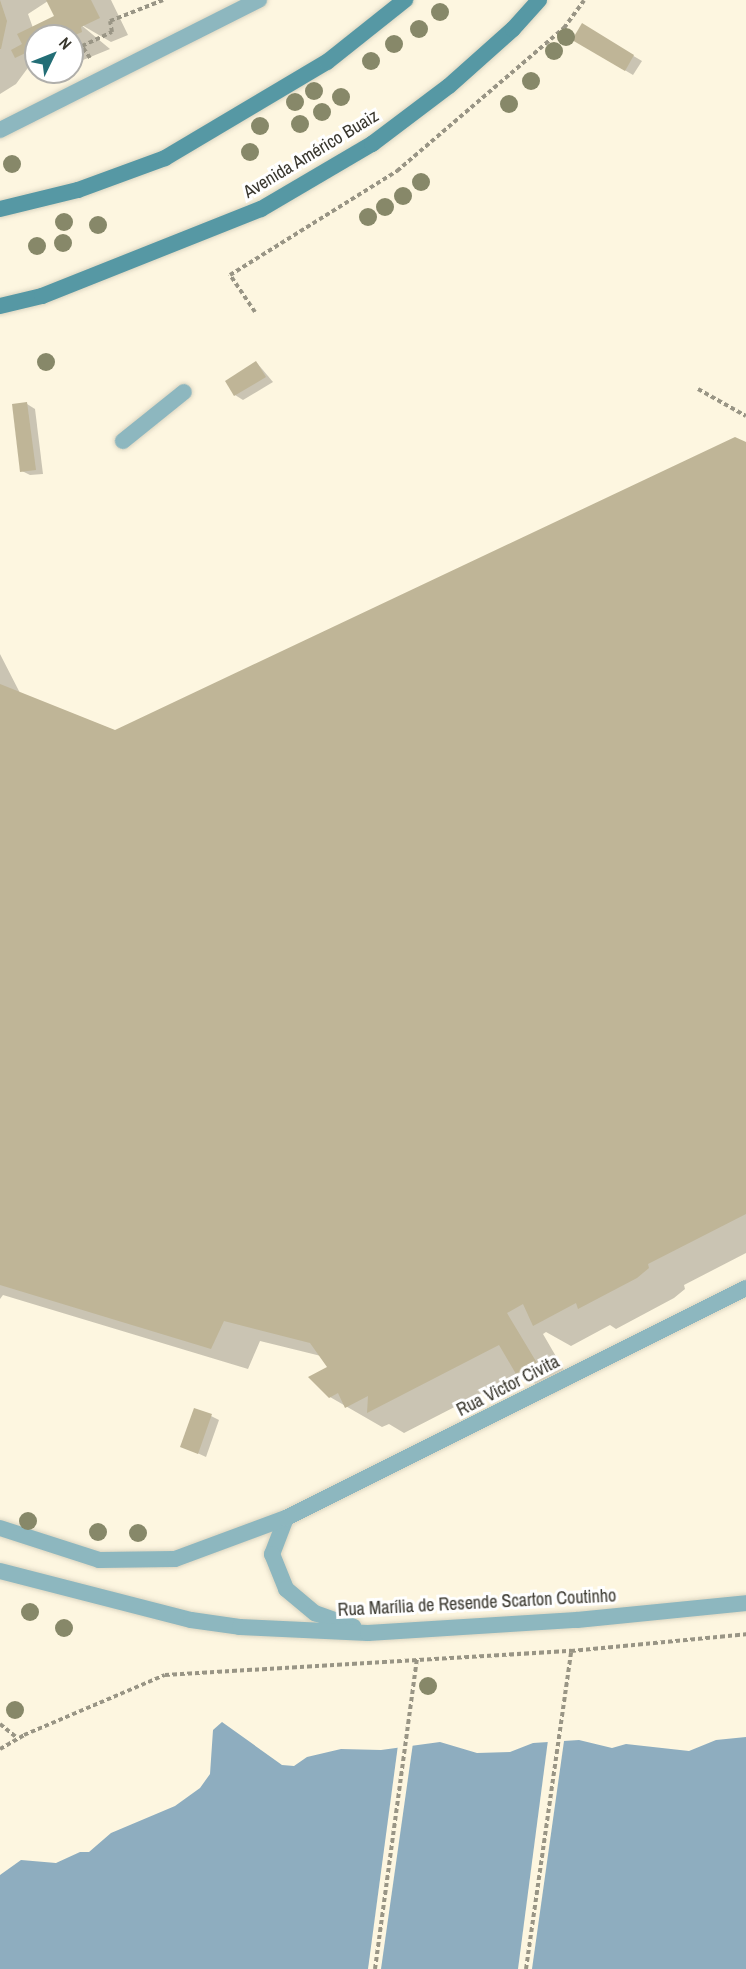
<!DOCTYPE html>
<meta charset="utf-8">
<style>
body{margin:0}
#map{position:relative;width:746px;height:1969px;overflow:hidden;background:#fdf6e0;font-family:"Archivo Narrow",sans-serif}
div>[style]{position:absolute}
[style*='--x']{left:calc(var(--x)*1px);top:calc(var(--y)*1px);width:calc(var(--w)*1px);rotate:calc(var(--a)*1deg)}
.water>*{inset:0;background:#8eadbf}
.pier>*{inset:0;background:#fdf6e0}
.shadow>*{inset:0;background:#0003}
.building>*{inset:0;background:#bfb597}
.path>*{height:4px;margin-top:-2px;transform-origin:0;background:repeating-linear-gradient(90deg,#999585 0 4.5px,transparent 0 7.5px)}
.roads{filter:drop-shadow(0 0 2px #dad4c0) drop-shadow(0 0 2px #dad4c0)}
.service>*{height:16px;margin:-8px;padding:0 8px;transform-origin:8px;border-radius:8px;background:#8db7bf}
.tertiary>*{height:16px;margin:-8px;padding:0 8px;transform-origin:8px;border-radius:8px;background:#8db7bf}
.secondary>*{height:16px;margin:-8px;padding:0 8px;transform-origin:8px;border-radius:8px;background:#5698a4}
.trees>*{width:18px;height:18px;margin:-9px;border-radius:50%;background:#878869}
span{translate:-50% -50%;white-space:nowrap;text-align:center;line-height:1.15;-webkit-text-stroke:6px #fff;paint-order:stroke}
.street-label{font-size:18px;color:#39372e}
.north{position:absolute;left:24px;top:24px;width:60px;height:60px;box-sizing:border-box;background:#fff;border:2px solid #b0afab;border-radius:50%;rotate:47deg;font-size:16px;font-weight:700;line-height:24px;text-align:center;color:#39372e}
.north::after{content:'';display:block;margin:auto;width:21px;height:27px;background:#236e76;clip-path:polygon(50% 0,100% 100%,50% 72%,0 100%)}
</style>
<div id="map">
<div class="water">
<i style="clip-path:polygon(222px 1722px,282px 1765px,294px 1766px,307px 1757px,341px 1749px,381px 1750px,440px 1742px,477px 1753px,510px 1752px,533px 1743px,579px 1740px,612px 1748px,626px 1744px,689px 1751px,716px 1740px,746px 1737px,746px 1969px,0 1969px,0 1875px,21px 1860px,56px 1863px,80px 1852px,89px 1852px,111px 1833px,175px 1806px,200px 1788px,210px 1774px,213px 1730px)"></i>
</div>
<div class="pier">
<i style="clip-path:polygon(548px 1740px,564px 1741px,532px 1969px,518px 1969px)"></i>
<i style="clip-path:polygon(413px 1743px,381px 1969px,368px 1969px,398px 1745px)"></i>
</div>
<div class="shadow">
<i style="clip-path:polygon(evenodd,0 0,111px 0,128px 35px,111px 42px,80px 24px,110px 49px,83px 60px,72px 57px,72px 36px,36px 36px,36px 68px,30px 65px,16px 84px,0 94px,0 0,48px 1px,56px 17px,33px 28px,28px 14px,48px 1px)"></i>
<i style="clip-path:polygon(583px 26px,642px 61px,633px 75px,574px 40px)"></i>
<i style="clip-path:polygon(257px 363px,273px 382px,243px 400px,235px 395px)"></i>
<i style="clip-path:polygon(27px 404px,35px 409px,43px 474px,30px 475px,22px 471px)"></i>
<i style="clip-path:polygon(746px 443px,746px 1253px,684px 1285px,685px 1289px,674px 1298px,616px 1329px,610px 1325px,571px 1346px,546px 1332px,543px 1334px,572px 1384px,553px 1394px,519px 1374px,404px 1433px,389px 1424px,382px 1427px,330px 1397px,329px 1368px,321px 1356px,260px 1341px,248px 1369px,3px 1295px,0 1299px,0 654px,20px 693px,116px 731px)"></i>
<i style="clip-path:polygon(211px 1416px,219px 1420px,206px 1457px,182px 1446px)"></i>
</div>
<div class="building">
<i style="clip-path:polygon(0 0,7px 21px,1px 49px,0 49px)"></i>
<i style="clip-path:polygon(46px 0,91px 0,100px 18px,81px 27px,82px 32px,73px 36px,36px 36px,36px 48px,15px 58px,11px 50px,22px 44px,17px 34px,54px 16px)"></i>
<i style="clip-path:polygon(582px 23px,634px 55px,625px 71px,572px 40px)"></i>
<i style="clip-path:polygon(256px 361px,266px 377px,234px 396px,225px 381px)"></i>
<i style="clip-path:polygon(27px 402px,36px 470px,20px 472px,12px 404px)"></i>
<i style="clip-path:polygon(735px 437px,746px 442px,746px 1214px,648px 1264px,649px 1268px,637px 1278px,578px 1309px,576px 1303px,533px 1326px,523px 1304px,507px 1313px,537px 1363px,516px 1374px,499px 1345px,367px 1413px,368px 1396px,345px 1408px,338px 1393px,329px 1398px,308px 1377px,327px 1367px,310px 1343px,224px 1321px,211px 1349px,0 1285px,0 684px,115px 730px)"></i>
<i style="clip-path:polygon(194px 1408px,212px 1414px,198px 1454px,180px 1447px)"></i>
</div>
<div class="path">
<i style="--x:90;--y:58;--w:14;--a:-124"></i>
<i style="--x:82;--y:46;--w:33;--a:-25"></i>
<i style="--x:112;--y:32;--w:11;--a:-100"></i>
<i style="--x:110;--y:21;--w:57;--a:-21.6"></i>
<i style="--x:255;--y:312;--w:45;--a:-124"></i>
<i style="--x:230;--y:275;--w:197;--a:-31.9"></i>
<i style="--x:397;--y:171;--w:220;--a:-40.6"></i>
<i style="--x:564;--y:28;--w:34;--a:-54"></i>
<i style="--x:698;--y:389;--w:55;--a:29.4"></i>
<i style="--x:0;--y:1724;--w:22;--a:39"></i>
<i style="--x:0;--y:1749;--w:28;--a:-30"></i>
<i style="--x:24;--y:1735;--w:153;--a:-23.1"></i>
<i style="--x:165;--y:1675;--w:407;--a:-3.4"></i>
<i style="--x:571;--y:1651;--w:176;--a:-5.5"></i>
<i style="--x:375;--y:1969;--w:312;--a:-82.3"></i>
<i style="--x:526;--y:1969;--w:321;--a:-81.9"></i>
</div>
<div class="roads">
<div class="service">
<i style="--x:0;--y:130;--w:290;--a:-26.7"></i>
<i style="--x:123;--y:441;--w:78;--a:-38.8"></i>
</div>
<div class="tertiary">
<i style="--x:286;--y:1518;--w:39;--a:111"></i>
<i style="--x:272;--y:1554;--w:38;--a:68"></i>
<i style="--x:286;--y:1589;--w:38;--a:40"></i>
<i style="--x:315;--y:1613;--w:41;--a:19.7"></i>
<i style="--x:0;--y:1528;--w:104;--a:17.9"></i>
<i style="--x:99;--y:1560;--w:76;--a:-0.8"></i>
<i style="--x:175;--y:1559;--w:118;--a:-20.3"></i>
<i style="--x:286;--y:1518;--w:514;--a:-26.57"></i>
<i style="--x:0;--y:1571;--w:197;--a:14.4"></i>
<i style="--x:191;--y:1620;--w:49;--a:8.1"></i>
<i style="--x:240;--y:1627;--w:128;--a:2.7"></i>
<i style="--x:368;--y:1633;--w:209;--a:-3.6"></i>
<i style="--x:577;--y:1620;--w:170;--a:-5.7"></i>
</div>
<div class="secondary">
<i style="--x:0;--y:209;--w:80;--a:-13.7"></i>
<i style="--x:78;--y:190;--w:93;--a:-20.2"></i>
<i style="--x:165;--y:158;--w:188;--a:-30.7"></i>
<i style="--x:327;--y:62;--w:100;--a:-38.5"></i>
<i style="--x:0;--y:306;--w:43;--a:-13.4"></i>
<i style="--x:42;--y:296;--w:236;--a:-21.7"></i>
<i style="--x:261;--y:209;--w:129;--a:-30.4"></i>
<i style="--x:372;--y:144;--w:96;--a:-37"></i>
<i style="--x:449;--y:86;--w:86;--a:-41.7"></i>
<i style="--x:513;--y:29;--w:39;--a:-48"></i>
</div>
</div>
<div class="trees">
<i style="left:440px;top:12px"></i>
<i style="left:419px;top:29px"></i>
<i style="left:566px;top:37px"></i>
<i style="left:394px;top:44px"></i>
<i style="left:554px;top:51px"></i>
<i style="left:371px;top:61px"></i>
<i style="left:531px;top:81px"></i>
<i style="left:314px;top:91px"></i>
<i style="left:341px;top:97px"></i>
<i style="left:295px;top:102px"></i>
<i style="left:509px;top:104px"></i>
<i style="left:322px;top:112px"></i>
<i style="left:300px;top:124px"></i>
<i style="left:260px;top:126px"></i>
<i style="left:250px;top:152px"></i>
<i style="left:12px;top:164px"></i>
<i style="left:421px;top:182px"></i>
<i style="left:403px;top:196px"></i>
<i style="left:385px;top:207px"></i>
<i style="left:368px;top:217px"></i>
<i style="left:64px;top:222px"></i>
<i style="left:98px;top:225px"></i>
<i style="left:63px;top:243px"></i>
<i style="left:37px;top:246px"></i>
<i style="left:46px;top:362px"></i>
<i style="left:28px;top:1521px"></i>
<i style="left:98px;top:1532px"></i>
<i style="left:138px;top:1533px"></i>
<i style="left:30px;top:1612px"></i>
<i style="left:64px;top:1628px"></i>
<i style="left:428px;top:1686px"></i>
<i style="left:15px;top:1710px"></i>
</div>
<div class="street-label">
<span style="left:311px;top:154px;rotate:-31deg">Avenida Américo Buaiz</span>
<span style="left:508px;top:1386px;rotate:-27deg">Rua Victor Civita</span>
<span style="left:477px;top:1603px;rotate:-3deg">Rua Marília de Resende Scarton Coutinho</span>
</div>
<div class="north">N</div>
</div>
